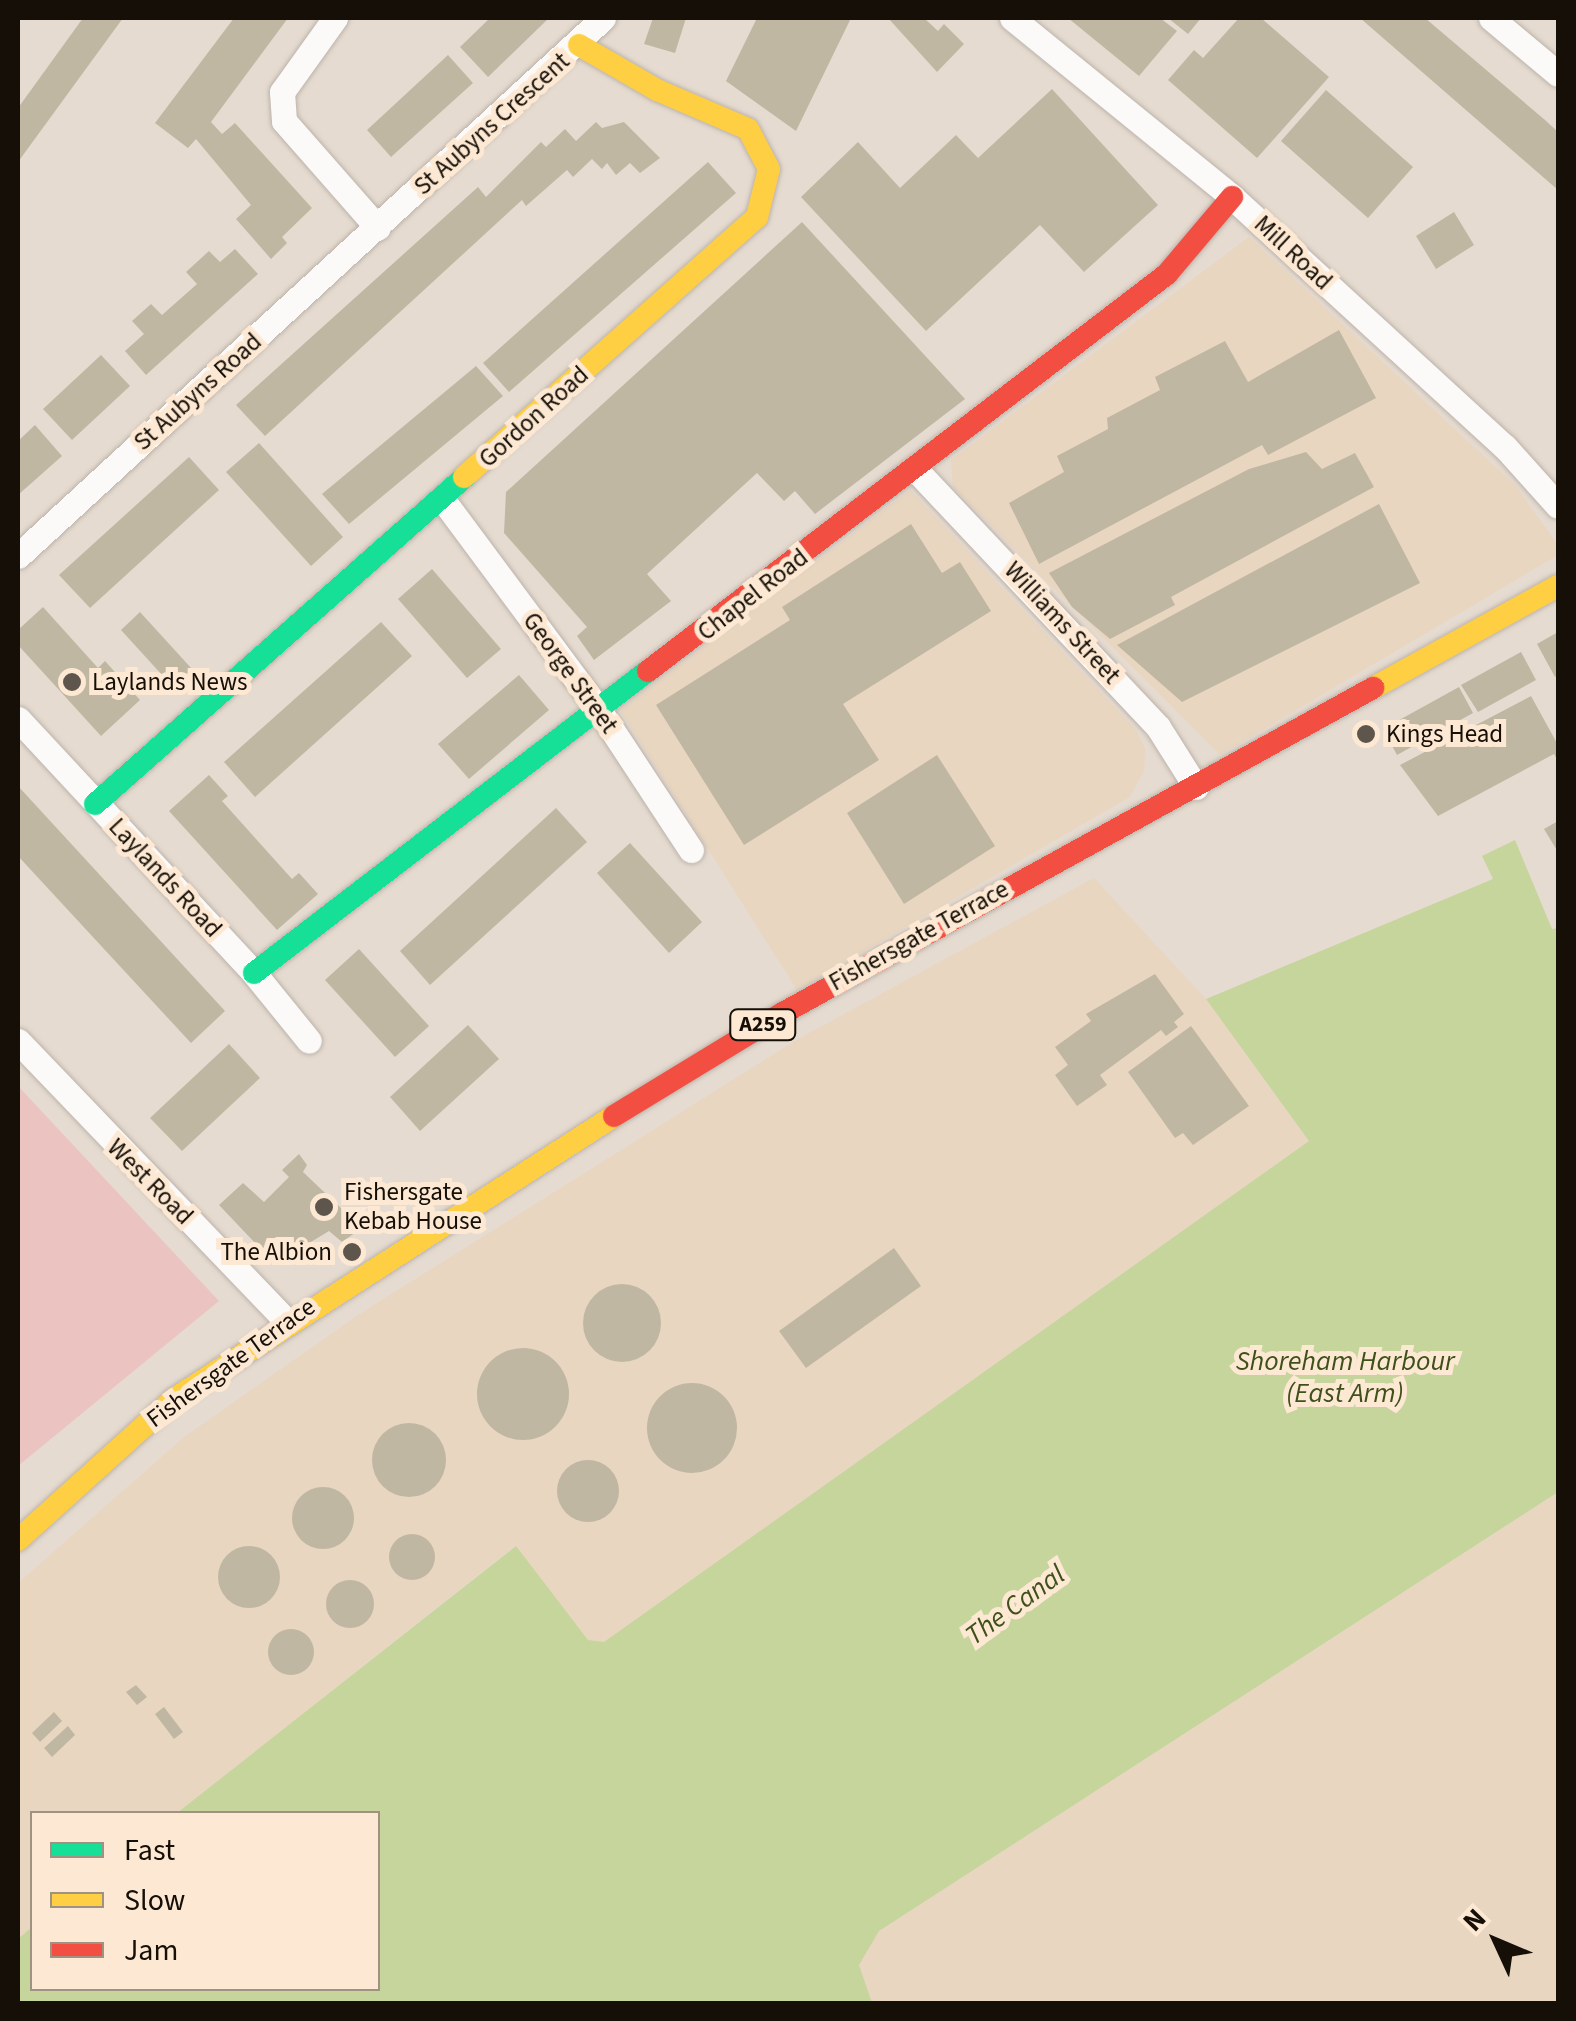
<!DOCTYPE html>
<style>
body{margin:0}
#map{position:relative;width:1576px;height:2021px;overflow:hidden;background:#e6dbd0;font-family:"Source Sans 3",sans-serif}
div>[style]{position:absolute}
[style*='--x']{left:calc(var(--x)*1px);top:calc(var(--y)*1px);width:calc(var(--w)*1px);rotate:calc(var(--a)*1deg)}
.built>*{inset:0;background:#e8d6c1}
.green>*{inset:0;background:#ebc4c2}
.water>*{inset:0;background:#c5d59c}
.building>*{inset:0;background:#c0b7a2}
.round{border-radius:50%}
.roads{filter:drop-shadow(0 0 2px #bcb3ab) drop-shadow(0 0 2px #bcb3ab)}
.street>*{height:25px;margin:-12.5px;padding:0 12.5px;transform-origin:12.5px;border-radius:12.5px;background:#fbfaf8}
.fast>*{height:22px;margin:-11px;padding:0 11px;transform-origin:11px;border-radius:11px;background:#16e098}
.slow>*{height:22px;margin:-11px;padding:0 11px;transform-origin:11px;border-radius:11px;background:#ffcf43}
.jam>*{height:22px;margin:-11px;padding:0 11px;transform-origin:11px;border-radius:11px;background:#f24e42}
.dots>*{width:28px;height:28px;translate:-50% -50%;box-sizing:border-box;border:5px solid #fde9d3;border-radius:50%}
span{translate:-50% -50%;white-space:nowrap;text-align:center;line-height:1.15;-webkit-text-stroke:10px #fde9d3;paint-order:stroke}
.shield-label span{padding:2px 8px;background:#fde9d3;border:2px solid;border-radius:8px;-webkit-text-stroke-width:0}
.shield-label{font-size:22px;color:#150f07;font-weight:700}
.street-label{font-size:25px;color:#150f07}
.poi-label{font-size:25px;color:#150f07}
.left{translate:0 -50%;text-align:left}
.right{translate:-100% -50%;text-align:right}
.water-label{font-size:28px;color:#3f511a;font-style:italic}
.frame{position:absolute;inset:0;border:20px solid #150f07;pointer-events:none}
.legend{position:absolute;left:30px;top:1811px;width:350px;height:180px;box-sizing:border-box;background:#fde9d3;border:2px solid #a09281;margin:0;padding:12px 18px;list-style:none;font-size:30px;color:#150f07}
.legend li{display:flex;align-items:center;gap:20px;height:50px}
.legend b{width:50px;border:2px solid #a09281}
.north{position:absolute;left:1446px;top:1891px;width:100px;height:100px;-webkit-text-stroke:8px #fde9d3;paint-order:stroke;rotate:314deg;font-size:28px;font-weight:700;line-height:40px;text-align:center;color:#150f07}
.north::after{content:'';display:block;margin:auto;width:35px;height:45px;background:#150f07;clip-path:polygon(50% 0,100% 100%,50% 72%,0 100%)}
</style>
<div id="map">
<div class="built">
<i style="clip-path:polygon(1249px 237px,1515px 485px,1558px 545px,1558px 555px,1220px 755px,953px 487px,951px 460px)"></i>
<i style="clip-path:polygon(910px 490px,1136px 730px,1146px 750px,1144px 771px,1130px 797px,797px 990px,620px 710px)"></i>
<i style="clip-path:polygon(1094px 878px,1206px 999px,1309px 1141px,603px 1643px,588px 1640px,515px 1546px,177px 1813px,32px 1814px,32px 1927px,18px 1939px,18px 1583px,184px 1437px,358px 1315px,798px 1039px)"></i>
<i style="clip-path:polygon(1558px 1492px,1558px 2003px,872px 2004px,859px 1965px,879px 1931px)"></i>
</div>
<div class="green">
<i style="clip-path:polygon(18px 1086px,219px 1301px,18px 1466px)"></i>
</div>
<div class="water">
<i style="clip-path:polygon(1515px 840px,1552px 929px,1558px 928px,1558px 1492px,879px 1931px,859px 1965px,872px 2003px,18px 2003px,18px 1939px,32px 1927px,32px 1988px,378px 1988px,378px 1814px,177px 1813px,516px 1546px,588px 1640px,604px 1642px,1309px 1141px,1206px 999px,1493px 879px,1482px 856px)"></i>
</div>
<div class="building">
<i style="clip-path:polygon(83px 18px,123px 18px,18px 162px,18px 108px)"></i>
<i style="clip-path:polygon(234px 18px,288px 18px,211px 122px,222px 134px,235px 123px,312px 208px,282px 237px,287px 243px,271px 259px,236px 219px,251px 205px,196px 139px,188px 148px,155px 123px)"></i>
<i style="clip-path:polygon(490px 18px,549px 18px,488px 77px,460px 47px)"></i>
<i style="clip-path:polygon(653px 18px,686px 18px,675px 53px,644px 44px)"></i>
<i style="clip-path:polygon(757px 18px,851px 18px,796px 131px,726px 81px)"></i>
<i style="clip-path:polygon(888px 18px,924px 18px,938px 31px,944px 24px,964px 44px,937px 72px)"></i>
<i style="clip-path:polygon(1068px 18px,1160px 18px,1177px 31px,1139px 76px)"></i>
<i style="clip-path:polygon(1168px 18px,1201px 18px,1188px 34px)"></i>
<i style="clip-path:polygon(1239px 18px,1261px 18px,1329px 77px,1257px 158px,1168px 80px,1194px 50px,1203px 58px)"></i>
<i style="clip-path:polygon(1360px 18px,1425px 18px,1545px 120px,1558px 132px,1558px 190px)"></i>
<i style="clip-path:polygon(448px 55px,473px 83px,391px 157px,367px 130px)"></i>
<i style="clip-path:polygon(1052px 89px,1158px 205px,1084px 272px,1040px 225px,926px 331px,801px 197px,858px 142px,900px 188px,956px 135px,978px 158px)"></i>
<i style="clip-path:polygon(1326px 90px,1413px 167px,1368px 218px,1281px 141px)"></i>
<i style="clip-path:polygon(596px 122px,602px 128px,624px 122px,660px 158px,640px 173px,630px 163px,616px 175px,607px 163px,602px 169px,592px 159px,573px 177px,567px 170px,526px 206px,522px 200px,265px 436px,236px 405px,478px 187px,486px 197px,541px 142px,546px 147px,565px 129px,576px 141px)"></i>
<i style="clip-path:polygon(708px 162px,736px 193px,509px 392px,483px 363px)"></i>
<i style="clip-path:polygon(1454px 212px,1474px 245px,1436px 269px,1416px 236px)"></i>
<i style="clip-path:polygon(802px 222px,965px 399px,815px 514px,795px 491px,784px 501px,757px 473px,647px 574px,671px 601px,594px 660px,577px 636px,587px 627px,504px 533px,506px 492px)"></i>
<i style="clip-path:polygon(235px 249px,258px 274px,146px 375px,125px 351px,144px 334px,132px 321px,151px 304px,162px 315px,197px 284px,186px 272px,209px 251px,220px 262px)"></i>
<i style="clip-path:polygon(1339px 330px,1376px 398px,1268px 455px,1262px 445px,1039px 564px,1009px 503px,1064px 472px,1057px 456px,1108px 429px,1107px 418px,1160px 390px,1155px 377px,1225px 341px,1248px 382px)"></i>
<i style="clip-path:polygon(101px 355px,130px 386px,72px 440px,43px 409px)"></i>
<i style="clip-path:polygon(476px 366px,503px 396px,349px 524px,322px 494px)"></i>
<i style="clip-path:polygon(35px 425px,62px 456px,18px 495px,18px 441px)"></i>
<i style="clip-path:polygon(259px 443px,343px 537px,311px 566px,226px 472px)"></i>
<i style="clip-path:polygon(1306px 452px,1322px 469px,1355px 453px,1374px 487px,1171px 597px,1175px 605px,1110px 639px,1072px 607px,1049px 573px,1249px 469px)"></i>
<i style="clip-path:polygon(189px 457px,219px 490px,90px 608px,59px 575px)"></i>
<i style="clip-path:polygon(1379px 504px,1420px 583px,1182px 702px,1117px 645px)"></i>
<i style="clip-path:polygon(911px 524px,942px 573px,960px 562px,991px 611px,843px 704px,879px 760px,744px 845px,656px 705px,790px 620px,782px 607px)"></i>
<i style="clip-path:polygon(432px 569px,501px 649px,467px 678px,398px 599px)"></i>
<i style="clip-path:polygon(43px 607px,98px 668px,105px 661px,140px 700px,101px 736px,18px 645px,18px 630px)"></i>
<i style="clip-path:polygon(140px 612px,192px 669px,173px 687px,121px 630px)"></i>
<i style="clip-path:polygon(381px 622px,412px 656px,255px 797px,224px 762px)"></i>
<i style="clip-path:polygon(1558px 632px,1558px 675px,1555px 677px,1537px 644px)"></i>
<i style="clip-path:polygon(1521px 652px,1536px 680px,1478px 712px,1461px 685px)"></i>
<i style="clip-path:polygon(519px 675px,549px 710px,469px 779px,438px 744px)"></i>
<i style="clip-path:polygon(1459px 687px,1473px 713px,1397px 755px,1383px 729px)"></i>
<i style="clip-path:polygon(1531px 696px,1558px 745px,1558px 761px,1554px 754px,1438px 816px,1400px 765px)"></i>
<i style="clip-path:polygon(937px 755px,995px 846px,904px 904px,847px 813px)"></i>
<i style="clip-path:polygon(209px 775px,228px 796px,222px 801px,292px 879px,299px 873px,318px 894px,277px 930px,169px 811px)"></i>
<i style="clip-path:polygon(18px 786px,225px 1011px,191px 1043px,18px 856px)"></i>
<i style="clip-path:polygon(556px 808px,587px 842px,430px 985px,400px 951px)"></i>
<i style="clip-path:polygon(1558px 821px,1558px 852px,1544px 829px)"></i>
<i style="clip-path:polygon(630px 843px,702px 922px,669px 953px,597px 873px)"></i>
<i style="clip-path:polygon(359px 949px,429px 1026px,395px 1057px,325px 980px)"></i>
<i style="clip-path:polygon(1155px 974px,1184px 1014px,1174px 1022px,1178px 1027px,1166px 1036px,1161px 1030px,1100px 1075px,1107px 1085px,1077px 1106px,1055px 1075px,1068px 1065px,1055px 1047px,1091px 1021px,1086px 1014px)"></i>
<i style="clip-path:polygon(468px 1025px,499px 1059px,420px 1131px,390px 1097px)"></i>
<i style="clip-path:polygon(1191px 1026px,1249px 1106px,1193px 1145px,1183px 1133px,1175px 1138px,1128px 1072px)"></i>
<i style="clip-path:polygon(229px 1044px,260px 1078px,182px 1151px,150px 1118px)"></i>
<i style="clip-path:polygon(299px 1154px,307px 1165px,303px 1172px,362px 1228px,342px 1242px,329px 1231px,275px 1264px,219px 1205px,243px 1183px,264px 1202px,289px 1177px,282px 1170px)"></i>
<i style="clip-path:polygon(894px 1248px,921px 1286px,806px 1368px,779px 1331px)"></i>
<i class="round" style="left:583px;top:1284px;width:78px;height:78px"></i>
<i class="round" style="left:477px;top:1348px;width:92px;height:92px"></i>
<i class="round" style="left:647px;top:1383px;width:90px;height:90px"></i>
<i class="round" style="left:372px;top:1423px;width:74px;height:74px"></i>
<i class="round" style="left:557px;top:1460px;width:62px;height:62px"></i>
<i class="round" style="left:292px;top:1487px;width:62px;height:62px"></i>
<i class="round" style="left:389px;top:1534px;width:46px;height:46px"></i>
<i class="round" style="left:218px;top:1546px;width:62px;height:62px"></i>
<i class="round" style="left:326px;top:1580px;width:48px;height:48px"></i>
<i class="round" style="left:268px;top:1629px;width:46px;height:46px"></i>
<i style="clip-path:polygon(136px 1685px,147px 1697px,137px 1705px,126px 1692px)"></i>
<i style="clip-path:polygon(164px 1707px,183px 1732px,174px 1739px,155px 1714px)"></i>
<i style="clip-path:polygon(54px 1712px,62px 1721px,40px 1742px,32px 1733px)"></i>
<i style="clip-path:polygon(68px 1726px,75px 1735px,52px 1757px,44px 1748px)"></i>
</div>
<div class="roads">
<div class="street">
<i style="--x:335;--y:18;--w:91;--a:125.6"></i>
<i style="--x:282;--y:92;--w:29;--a:86"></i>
<i style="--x:284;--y:121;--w:142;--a:48.7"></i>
<i style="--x:1012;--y:18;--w:284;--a:39.1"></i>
<i style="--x:1232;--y:197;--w:370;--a:42.5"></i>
<i style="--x:1505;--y:447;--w:79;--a:48.1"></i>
<i style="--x:1491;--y:18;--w:87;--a:39.9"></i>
<i style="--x:915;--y:469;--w:354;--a:46.7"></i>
<i style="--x:1158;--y:727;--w:71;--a:57.7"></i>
<i style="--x:443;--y:500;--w:265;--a:53.4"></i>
<i style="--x:601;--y:713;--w:164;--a:56.7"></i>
<i style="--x:18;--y:556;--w:795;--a:-42.6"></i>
<i style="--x:18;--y:719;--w:347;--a:47.1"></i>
<i style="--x:254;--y:973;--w:87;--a:51"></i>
<i style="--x:18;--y:1041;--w:387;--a:46.2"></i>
</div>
<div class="fast">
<i style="--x:95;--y:804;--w:493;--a:-41.5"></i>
<i style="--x:254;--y:973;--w:496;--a:-37.5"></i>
</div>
<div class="slow">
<i style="--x:464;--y:477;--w:392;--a:-41.6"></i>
<i style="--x:757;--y:217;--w:49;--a:-76"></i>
<i style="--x:769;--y:169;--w:45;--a:-117.7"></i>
<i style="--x:748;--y:129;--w:99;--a:-156.8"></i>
<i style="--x:657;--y:90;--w:90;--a:-150"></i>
<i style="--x:1373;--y:688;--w:211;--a:-28.9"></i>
<i style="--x:18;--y:1540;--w:210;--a:-42.1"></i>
<i style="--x:174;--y:1399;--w:523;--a:-32.75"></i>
</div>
<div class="jam">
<i style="--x:648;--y:671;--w:653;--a:-37.41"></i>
<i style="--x:1167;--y:274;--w:101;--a:-49.8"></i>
<i style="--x:614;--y:1116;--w:198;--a:-31.4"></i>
<i style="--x:783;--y:1013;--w:674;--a:-28.85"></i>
</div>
</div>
<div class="dots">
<i style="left:72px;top:682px;background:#5e564d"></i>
<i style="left:1366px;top:734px;background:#5e564d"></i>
<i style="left:324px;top:1207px;background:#5e564d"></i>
<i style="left:352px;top:1252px;background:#5e564d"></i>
</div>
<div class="shield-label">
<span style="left:763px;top:1025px">A259</span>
</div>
<div class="street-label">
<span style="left:492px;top:124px;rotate:-42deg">St Aubyns Crescent</span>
<span style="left:1293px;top:253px;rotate:43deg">Mill Road</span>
<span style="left:198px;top:392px;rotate:-42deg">St Aubyns Road</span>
<span style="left:534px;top:417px;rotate:-42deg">Gordon Road</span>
<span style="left:753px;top:595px;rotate:-38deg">Chapel Road</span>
<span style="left:1062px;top:623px;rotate:47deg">Williams Street</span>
<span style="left:570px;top:673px;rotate:54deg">George Street</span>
<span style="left:165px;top:878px;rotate:47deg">Laylands Road</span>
<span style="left:919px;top:936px;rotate:-29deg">Fishersgate Terrace</span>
<span style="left:150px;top:1182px;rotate:45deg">West Road</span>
<span style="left:231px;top:1363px;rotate:-36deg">Fishersgate Terrace</span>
</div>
<div class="poi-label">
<span class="left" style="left:92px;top:682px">Laylands News</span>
<span class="left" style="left:1386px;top:734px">Kings Head</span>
<span class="left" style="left:344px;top:1207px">Fishersgate<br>Kebab House</span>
<span class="right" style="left:332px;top:1252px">The Albion</span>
</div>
<div class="water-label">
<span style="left:1345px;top:1377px">Shoreham Harbour<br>(East Arm)</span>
<span style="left:1015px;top:1605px;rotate:-36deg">The Canal</span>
</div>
<div class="frame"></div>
<ul class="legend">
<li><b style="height:12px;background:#16e098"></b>Fast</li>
<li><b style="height:12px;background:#ffcf43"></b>Slow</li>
<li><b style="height:12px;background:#f24e42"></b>Jam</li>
</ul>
<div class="north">N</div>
</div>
